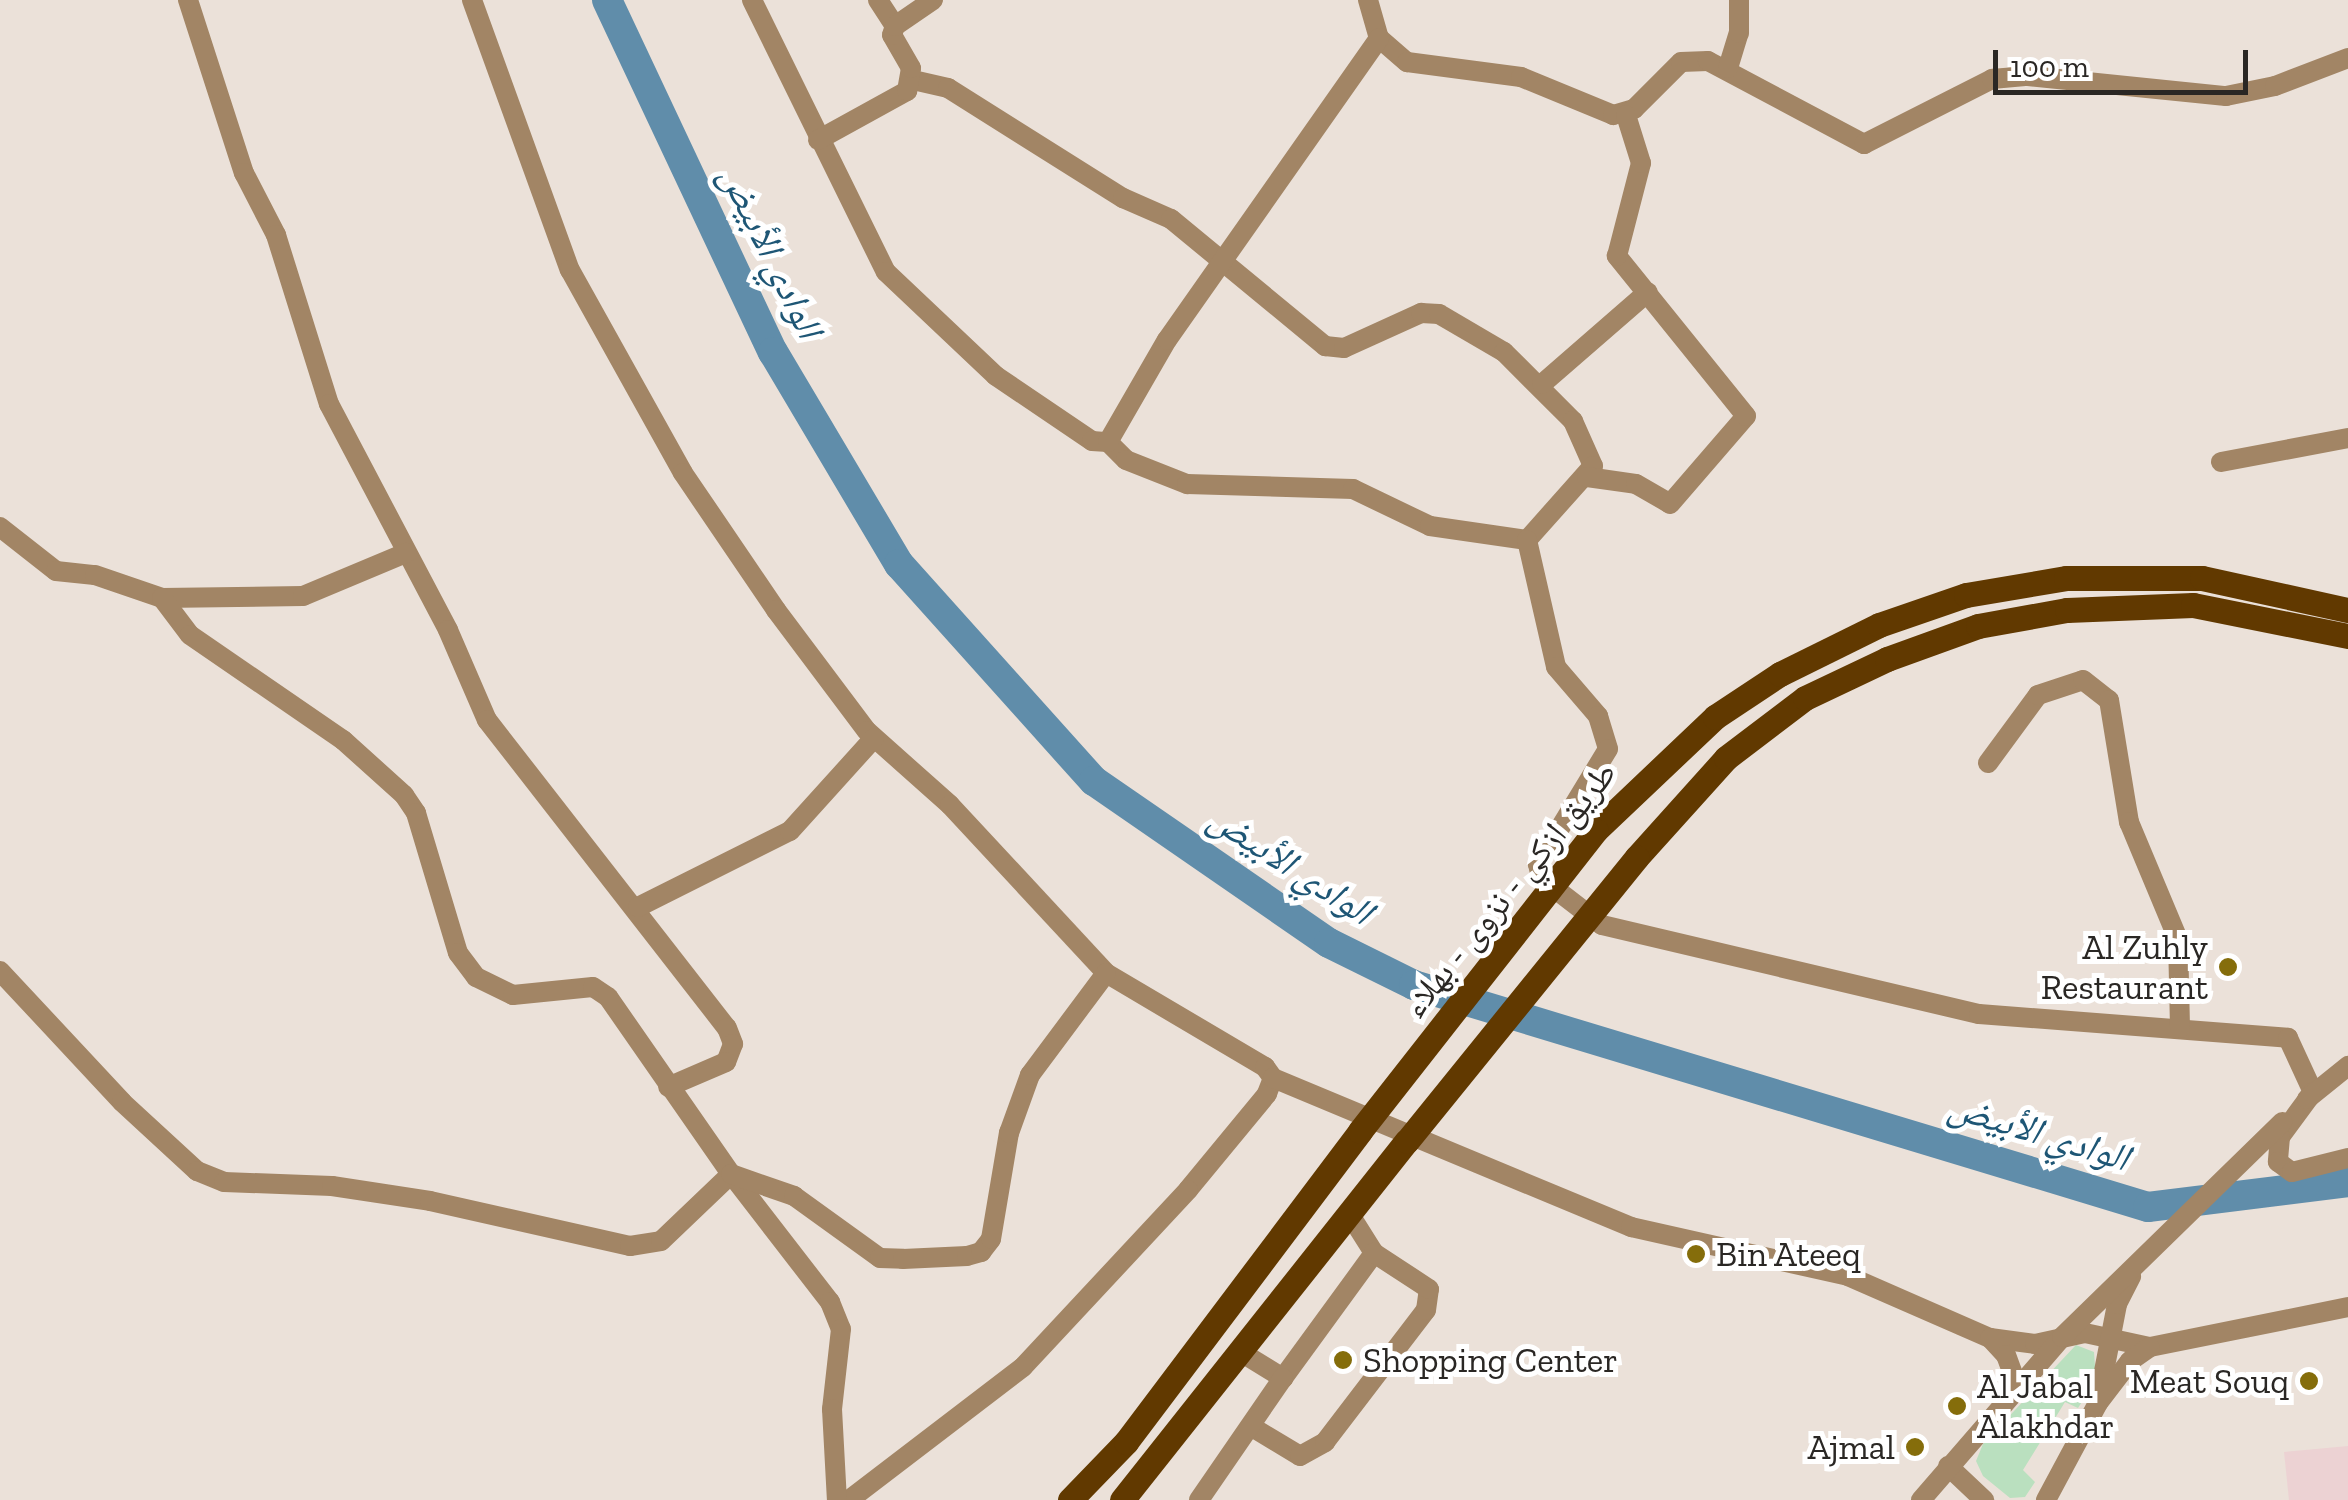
<!DOCTYPE html>
<meta charset="utf-8">
<style>
body{margin:0}
#map{position:relative;width:2348px;height:1500px;overflow:hidden;background:#ebe1d9;font-family:"Zilla Slab","Noto Naskh Arabic",serif}
div>[style]{position:absolute}
[style*='--x']{left:calc(var(--x)*1px);top:calc(var(--y)*1px);width:calc(var(--w)*1px);rotate:calc(var(--a)*1deg)}
.commercial>*{inset:0;background:#ecd2d3}
.green>*{inset:0;background:#bae0bf}
.river>*{height:30px;margin:-15px;padding:0 15px;transform-origin:15px;border-radius:15px;background:#608daa}
.minor>*{height:20px;margin:-10px;padding:0 10px;transform-origin:10px;border-radius:10px;background:#a28565}
.major>*{height:25px;margin:-12.5px;padding:0 12.5px;transform-origin:12.5px;border-radius:12.5px;background:#613900}
.major-bridge>*{height:25px;margin:-12.5px;padding:0 12.5px;transform-origin:12.5px;border-radius:12.5px;background:#613900}
.dots>*{width:28px;height:28px;translate:-50% -50%;box-sizing:border-box;border:5px solid #fff;border-radius:50%}
span{translate:-50% -50%;white-space:nowrap;text-align:center;line-height:1.15;-webkit-text-stroke:10px #fff;paint-order:stroke}
.street-label{font-size:35px;color:#2a2724}
.poi-label{font-size:35px;color:#2a2724}
.right{translate:-100% -50%;text-align:right}
.left{translate:0 -50%;text-align:left}
.water-label{font-size:38px;color:#1e5675;font-style:italic}
.scale{position:absolute;left:1993px;top:50px;width:255px;height:45px;box-sizing:border-box;border:5px solid #2a2724;border-top:0;padding-left:12px;font-size:30px;line-height:35px;white-space:nowrap;color:#2a2724;-webkit-text-stroke:8px #fff;paint-order:stroke}
</style>
<div id="map">
<div class="commercial">
<i style="clip-path:polygon(2348px 1446px,2348px 1500px,2289px 1500px,2284px 1452px)"></i>
</div>
<div class="green">
<i style="clip-path:polygon(2076px 1345px,2094px 1352px,2096px 1380px,2078px 1408px,2065px 1402px,2023px 1470px,2035px 1482px,2025px 1497px,2010px 1498px,1983px 1476px,1976px 1461px,1983px 1444px)"></i>
</div>
<div class="river">
<i style="--x:607;--y:0;--w:389;--a:64.8"></i>
<i style="--x:773;--y:352;--w:247;--a:59.3"></i>
<i style="--x:899;--y:564;--w:292;--a:48.1"></i>
<i style="--x:1094;--y:781;--w:285;--a:34.6"></i>
<i style="--x:1329;--y:943;--w:95;--a:26.3"></i>
<i style="--x:1414;--y:985;--w:767;--a:16.83"></i>
<i style="--x:2148;--y:1207;--w:202;--a:-7.1"></i>
</div>
<div class="minor">
<i style="--x:188;--y:0;--w:182;--a:72.1"></i>
<i style="--x:244;--y:173;--w:70;--a:62.7"></i>
<i style="--x:276;--y:235;--w:177;--a:72.6"></i>
<i style="--x:329;--y:404;--w:255;--a:62.2"></i>
<i style="--x:448;--y:630;--w:98;--a:66.6"></i>
<i style="--x:487;--y:720;--w:390;--a:52.1"></i>
<i style="--x:727;--y:1028;--w:17;--a:69"></i>
<i style="--x:733;--y:1044;--w:19;--a:111"></i>
<i style="--x:726;--y:1062;--w:63;--a:156.7"></i>
<i style="--x:472;--y:0;--w:287;--a:70.1"></i>
<i style="--x:570;--y:270;--w:232;--a:60.9"></i>
<i style="--x:683;--y:473;--w:166;--a:55.8"></i>
<i style="--x:776;--y:610;--w:151;--a:53.1"></i>
<i style="--x:867;--y:731;--w:111;--a:41.7"></i>
<i style="--x:950;--y:805;--w:229;--a:47.1"></i>
<i style="--x:1106;--y:973;--w:185;--a:30.6"></i>
<i style="--x:1265;--y:1067;--w:14;--a:54"></i>
<i style="--x:1273;--y:1078;--w:17;--a:111"></i>
<i style="--x:1267;--y:1094;--w:124;--a:129.5"></i>
<i style="--x:1188;--y:1190;--w:242;--a:133"></i>
<i style="--x:1023;--y:1367;--w:219;--a:142.6"></i>
<i style="--x:752;--y:0;--w:303;--a:63.8"></i>
<i style="--x:886;--y:272;--w:151;--a:43.4"></i>
<i style="--x:996;--y:376;--w:116;--a:34.1"></i>
<i style="--x:1092;--y:441;--w:16;--a:4"></i>
<i style="--x:1108;--y:442;--w:25;--a:45"></i>
<i style="--x:1126;--y:460;--w:66;--a:21.5"></i>
<i style="--x:1187;--y:484;--w:166;--a:1.7"></i>
<i style="--x:1353;--y:489;--w:85;--a:25.7"></i>
<i style="--x:1430;--y:526;--w:98;--a:8.2"></i>
<i style="--x:878;--y:0;--w:31;--a:57"></i>
<i style="--x:1368;--y:0;--w:40;--a:74"></i>
<i style="--x:1379;--y:38;--w:37;--a:41"></i>
<i style="--x:1407;--y:62;--w:115;--a:7.5"></i>
<i style="--x:1521;--y:77;--w:100;--a:22.4"></i>
<i style="--x:1613;--y:115;--w:22;--a:-16"></i>
<i style="--x:1634;--y:109;--w:66;--a:-45"></i>
<i style="--x:1681;--y:62;--w:27;--a:-2"></i>
<i style="--x:1708;--y:61;--w:177;--a:28"></i>
<i style="--x:1864;--y:144;--w:144;--a:-26.9"></i>
<i style="--x:1992;--y:79;--w:36;--a:-5"></i>
<i style="--x:2028;--y:76;--w:199;--a:5.8"></i>
<i style="--x:2226;--y:96;--w:50;--a:-11.5"></i>
<i style="--x:2275;--y:86;--w:78;--a:-21"></i>
<i style="--x:1728;--y:68;--w:37;--a:-73"></i>
<i style="--x:1739;--y:33;--w:33;--a:-90"></i>
<i style="--x:913;--y:80;--w:36;--a:13"></i>
<i style="--x:948;--y:88;--w:207;--a:32.2"></i>
<i style="--x:1123;--y:198;--w:52;--a:23.6"></i>
<i style="--x:1171;--y:219;--w:200;--a:39.5"></i>
<i style="--x:1325;--y:346;--w:19;--a:6"></i>
<i style="--x:1344;--y:348;--w:85;--a:-24.4"></i>
<i style="--x:1421;--y:313;--w:18;--a:3"></i>
<i style="--x:1439;--y:314;--w:75;--a:30.3"></i>
<i style="--x:1504;--y:352;--w:98;--a:45"></i>
<i style="--x:1573;--y:421;--w:49;--a:66"></i>
<i style="--x:1593;--y:466;--w:99;--a:131.7"></i>
<i style="--x:1527;--y:540;--w:130;--a:77.1"></i>
<i style="--x:1556;--y:667;--w:65;--a:49.4"></i>
<i style="--x:1598;--y:716;--w:34;--a:73"></i>
<i style="--x:1608;--y:749;--w:135;--a:121.3"></i>
<i style="--x:1538;--y:864;--w:14;--a:78"></i>
<i style="--x:1541;--y:878;--w:77;--a:37.6"></i>
<i style="--x:1602;--y:925;--w:387;--a:13.3"></i>
<i style="--x:1979;--y:1014;--w:310;--a:4.4"></i>
<i style="--x:2288;--y:1038;--w:60;--a:65.2"></i>
<i style="--x:2313;--y:1092;--w:56;--a:126.3"></i>
<i style="--x:2280;--y:1137;--w:25;--a:95"></i>
<i style="--x:2278;--y:1162;--w:17;--a:36"></i>
<i style="--x:2292;--y:1172;--w:58;--a:-14"></i>
<i style="--x:818;--y:140;--w:102;--a:-28.8"></i>
<i style="--x:907;--y:91;--w:23;--a:-80"></i>
<i style="--x:911;--y:68;--w:38;--a:-120"></i>
<i style="--x:892;--y:35;--w:9;--a:-72"></i>
<i style="--x:895;--y:26;--w:46;--a:-34.4"></i>
<i style="--x:1542;--y:384;--w:140;--a:-41"></i>
<i style="--x:1108;--y:442;--w:118;--a:-60"></i>
<i style="--x:1167;--y:340;--w:369;--a:-54.9"></i>
<i style="--x:2221;--y:462;--w:129;--a:-10.7"></i>
<i style="--x:1587;--y:477;--w:49;--a:8.1"></i>
<i style="--x:1636;--y:484;--w:39;--a:30"></i>
<i style="--x:1670;--y:504;--w:116;--a:-49.2"></i>
<i style="--x:1746;--y:416;--w:206;--a:-128.9"></i>
<i style="--x:1617;--y:256;--w:96;--a:-75.5"></i>
<i style="--x:1641;--y:163;--w:50;--a:-107.4"></i>
<i style="--x:0;--y:527;--w:71;--a:38.2"></i>
<i style="--x:56;--y:571;--w:39;--a:6"></i>
<i style="--x:95;--y:575;--w:71;--a:18.9"></i>
<i style="--x:162;--y:598;--w:141;--a:-0.8"></i>
<i style="--x:303;--y:596;--w:112;--a:-22.7"></i>
<i style="--x:162;--y:598;--w:46;--a:52.9"></i>
<i style="--x:190;--y:635;--w:186;--a:34.5"></i>
<i style="--x:343;--y:740;--w:82;--a:42"></i>
<i style="--x:404;--y:795;--w:22;--a:56"></i>
<i style="--x:416;--y:813;--w:146;--a:73.3"></i>
<i style="--x:458;--y:953;--w:30;--a:53"></i>
<i style="--x:476;--y:977;--w:41;--a:25.9"></i>
<i style="--x:513;--y:995;--w:80;--a:-5.7"></i>
<i style="--x:593;--y:987;--w:18;--a:34"></i>
<i style="--x:608;--y:997;--w:216;--a:55.2"></i>
<i style="--x:731;--y:1174;--w:162;--a:52.3"></i>
<i style="--x:830;--y:1302;--w:29;--a:68"></i>
<i style="--x:841;--y:1329;--w:81;--a:96.4"></i>
<i style="--x:832;--y:1409;--w:91;--a:86.9"></i>
<i style="--x:1988;--y:763;--w:84;--a:-53.7"></i>
<i style="--x:2038;--y:695;--w:47;--a:-18.4"></i>
<i style="--x:2083;--y:680;--w:33;--a:38"></i>
<i style="--x:2109;--y:700;--w:124;--a:80.7"></i>
<i style="--x:2129;--y:822;--w:127;--a:67.3"></i>
<i style="--x:2178;--y:939;--w:89;--a:88.7"></i>
<i style="--x:638;--y:907;--w:170;--a:-26.6"></i>
<i style="--x:790;--y:831;--w:125;--a:-47.9"></i>
<i style="--x:0;--y:971;--w:179;--a:47"></i>
<i style="--x:122;--y:1102;--w:102;--a:42.6"></i>
<i style="--x:197;--y:1171;--w:29;--a:22"></i>
<i style="--x:224;--y:1182;--w:108;--a:2.1"></i>
<i style="--x:332;--y:1186;--w:99;--a:8.7"></i>
<i style="--x:430;--y:1201;--w:205;--a:12.7"></i>
<i style="--x:630;--y:1246;--w:31;--a:-9"></i>
<i style="--x:661;--y:1241;--w:97;--a:-43.7"></i>
<i style="--x:731;--y:1174;--w:67;--a:19.2"></i>
<i style="--x:794;--y:1196;--w:106;--a:35.8"></i>
<i style="--x:880;--y:1258;--w:23;--a:2"></i>
<i style="--x:903;--y:1259;--w:64;--a:-2.7"></i>
<i style="--x:967;--y:1256;--w:15;--a:-16"></i>
<i style="--x:981;--y:1252;--w:16;--a:-52"></i>
<i style="--x:991;--y:1239;--w:108;--a:-80.4"></i>
<i style="--x:1009;--y:1133;--w:62;--a:-70.1"></i>
<i style="--x:1030;--y:1075;--w:127;--a:-53.3"></i>
<i style="--x:1273;--y:1078;--w:388;--a:22.6"></i>
<i style="--x:1631;--y:1227;--w:222;--a:12.7"></i>
<i style="--x:1848;--y:1276;--w:155;--a:23.6"></i>
<i style="--x:1990;--y:1338;--w:45;--a:7.6"></i>
<i style="--x:2035;--y:1344;--w:51;--a:-12.4"></i>
<i style="--x:2085;--y:1333;--w:66;--a:12.2"></i>
<i style="--x:2150;--y:1347;--w:202;--a:-11.4"></i>
<i style="--x:2307;--y:1099;--w:53;--a:-38.8"></i>
<i style="--x:1990;--y:1338;--w:23;--a:47"></i>
<i style="--x:2006;--y:1355;--w:33;--a:70"></i>
<i style="--x:1239;--y:1351;--w:52;--a:31.5"></i>
<i style="--x:1283;--y:1378;--w:155;--a:-53.9"></i>
<i style="--x:1374;--y:1253;--w:45;--a:-122.3"></i>
<i style="--x:2099;--y:1397;--w:95;--a:-79"></i>
<i style="--x:2117;--y:1304;--w:31;--a:-63"></i>
<i style="--x:1252;--y:1427;--w:56;--a:31.1"></i>
<i style="--x:1300;--y:1456;--w:29;--a:-29"></i>
<i style="--x:1325;--y:1442;--w:166;--a:-52.6"></i>
<i style="--x:1426;--y:1310;--w:21;--a:-82"></i>
<i style="--x:1429;--y:1289;--w:66;--a:-146.8"></i>
<i style="--x:1948;--y:1466;--w:50;--a:43.4"></i>
<i style="--x:1199;--y:1500;--w:148;--a:-55.5"></i>
<i style="--x:1921;--y:1500;--w:216;--a:-49.1"></i>
<i style="--x:2062;--y:1337;--w:308;--a:-44.3"></i>
<i style="--x:2046;--y:1500;--w:110;--a:-61.8"></i>
<i style="--x:2098;--y:1403;--w:53;--a:-52.7"></i>
<i style="--x:2130;--y:1361;--w:24;--a:-35"></i>
</div>
<div class="major">
<i style="--x:1596;--y:830;--w:164;--a:-43.5"></i>
<i style="--x:1715;--y:717;--w:78;--a:-33.5"></i>
<i style="--x:1780;--y:674;--w:110;--a:-26.3"></i>
<i style="--x:1879;--y:625;--w:92;--a:-19"></i>
<i style="--x:1966;--y:595;--w:101;--a:-9.6"></i>
<i style="--x:2066;--y:578;--w:136;--a:0"></i>
<i style="--x:2202;--y:578;--w:149;--a:12.4"></i>
<i style="--x:1637;--y:857;--w:133;--a:-48"></i>
<i style="--x:1726;--y:758;--w:99;--a:-37.2"></i>
<i style="--x:1805;--y:698;--w:91;--a:-25.4"></i>
<i style="--x:1887;--y:659;--w:97;--a:-19.9"></i>
<i style="--x:1978;--y:626;--w:90;--a:-10.2"></i>
<i style="--x:2067;--y:610;--w:126;--a:-2.3"></i>
<i style="--x:2193;--y:605;--w:158;--a:11.3"></i>
<i style="--x:1070;--y:1500;--w:81;--a:-46"></i>
<i style="--x:1126;--y:1442;--w:389;--a:-53"></i>
<i style="--x:1122;--y:1500;--w:458;--a:-51.6"></i>
</div>
<div class="major-bridge">
<i style="--x:1360;--y:1131;--w:382;--a:-51.9"></i>
<i style="--x:1407;--y:1141;--w:365;--a:-51"></i>
</div>
<div class="dots">
<i style="left:2228px;top:967px;background:#856d0b"></i>
<i style="left:1696px;top:1254px;background:#856d0b"></i>
<i style="left:1343px;top:1360px;background:#856d0b"></i>
<i style="left:2309px;top:1381px;background:#856d0b"></i>
<i style="left:1957px;top:1406px;background:#856d0b"></i>
<i style="left:1915px;top:1447px;background:#856d0b"></i>
</div>
<div class="street-label">
<span style="left:1509px;top:889px;rotate:-51deg">طريق ازكي - نزوى - بهلاء</span>
</div>
<div class="poi-label">
<span class="right" style="left:2208px;top:967px">Al Zuhly<br>Restaurant</span>
<span class="left" style="left:1716px;top:1254px">Bin Ateeq</span>
<span class="left" style="left:1363px;top:1360px">Shopping Center</span>
<span class="right" style="left:2289px;top:1381px">Meat Souq</span>
<span class="left" style="left:1977px;top:1406px">Al Jabal<br>Alakhdar</span>
<span class="right" style="left:1895px;top:1447px">Ajmal</span>
</div>
<div class="water-label">
<span style="left:771px;top:252px;rotate:64deg">الوادي الأبيض</span>
<span style="left:1291px;top:865px;rotate:33deg">الوادي الأبيض</span>
<span style="left:2039px;top:1132px;rotate:17deg">الوادي الأبيض</span>
</div>
<div class="scale">100 m</div>
</div>
